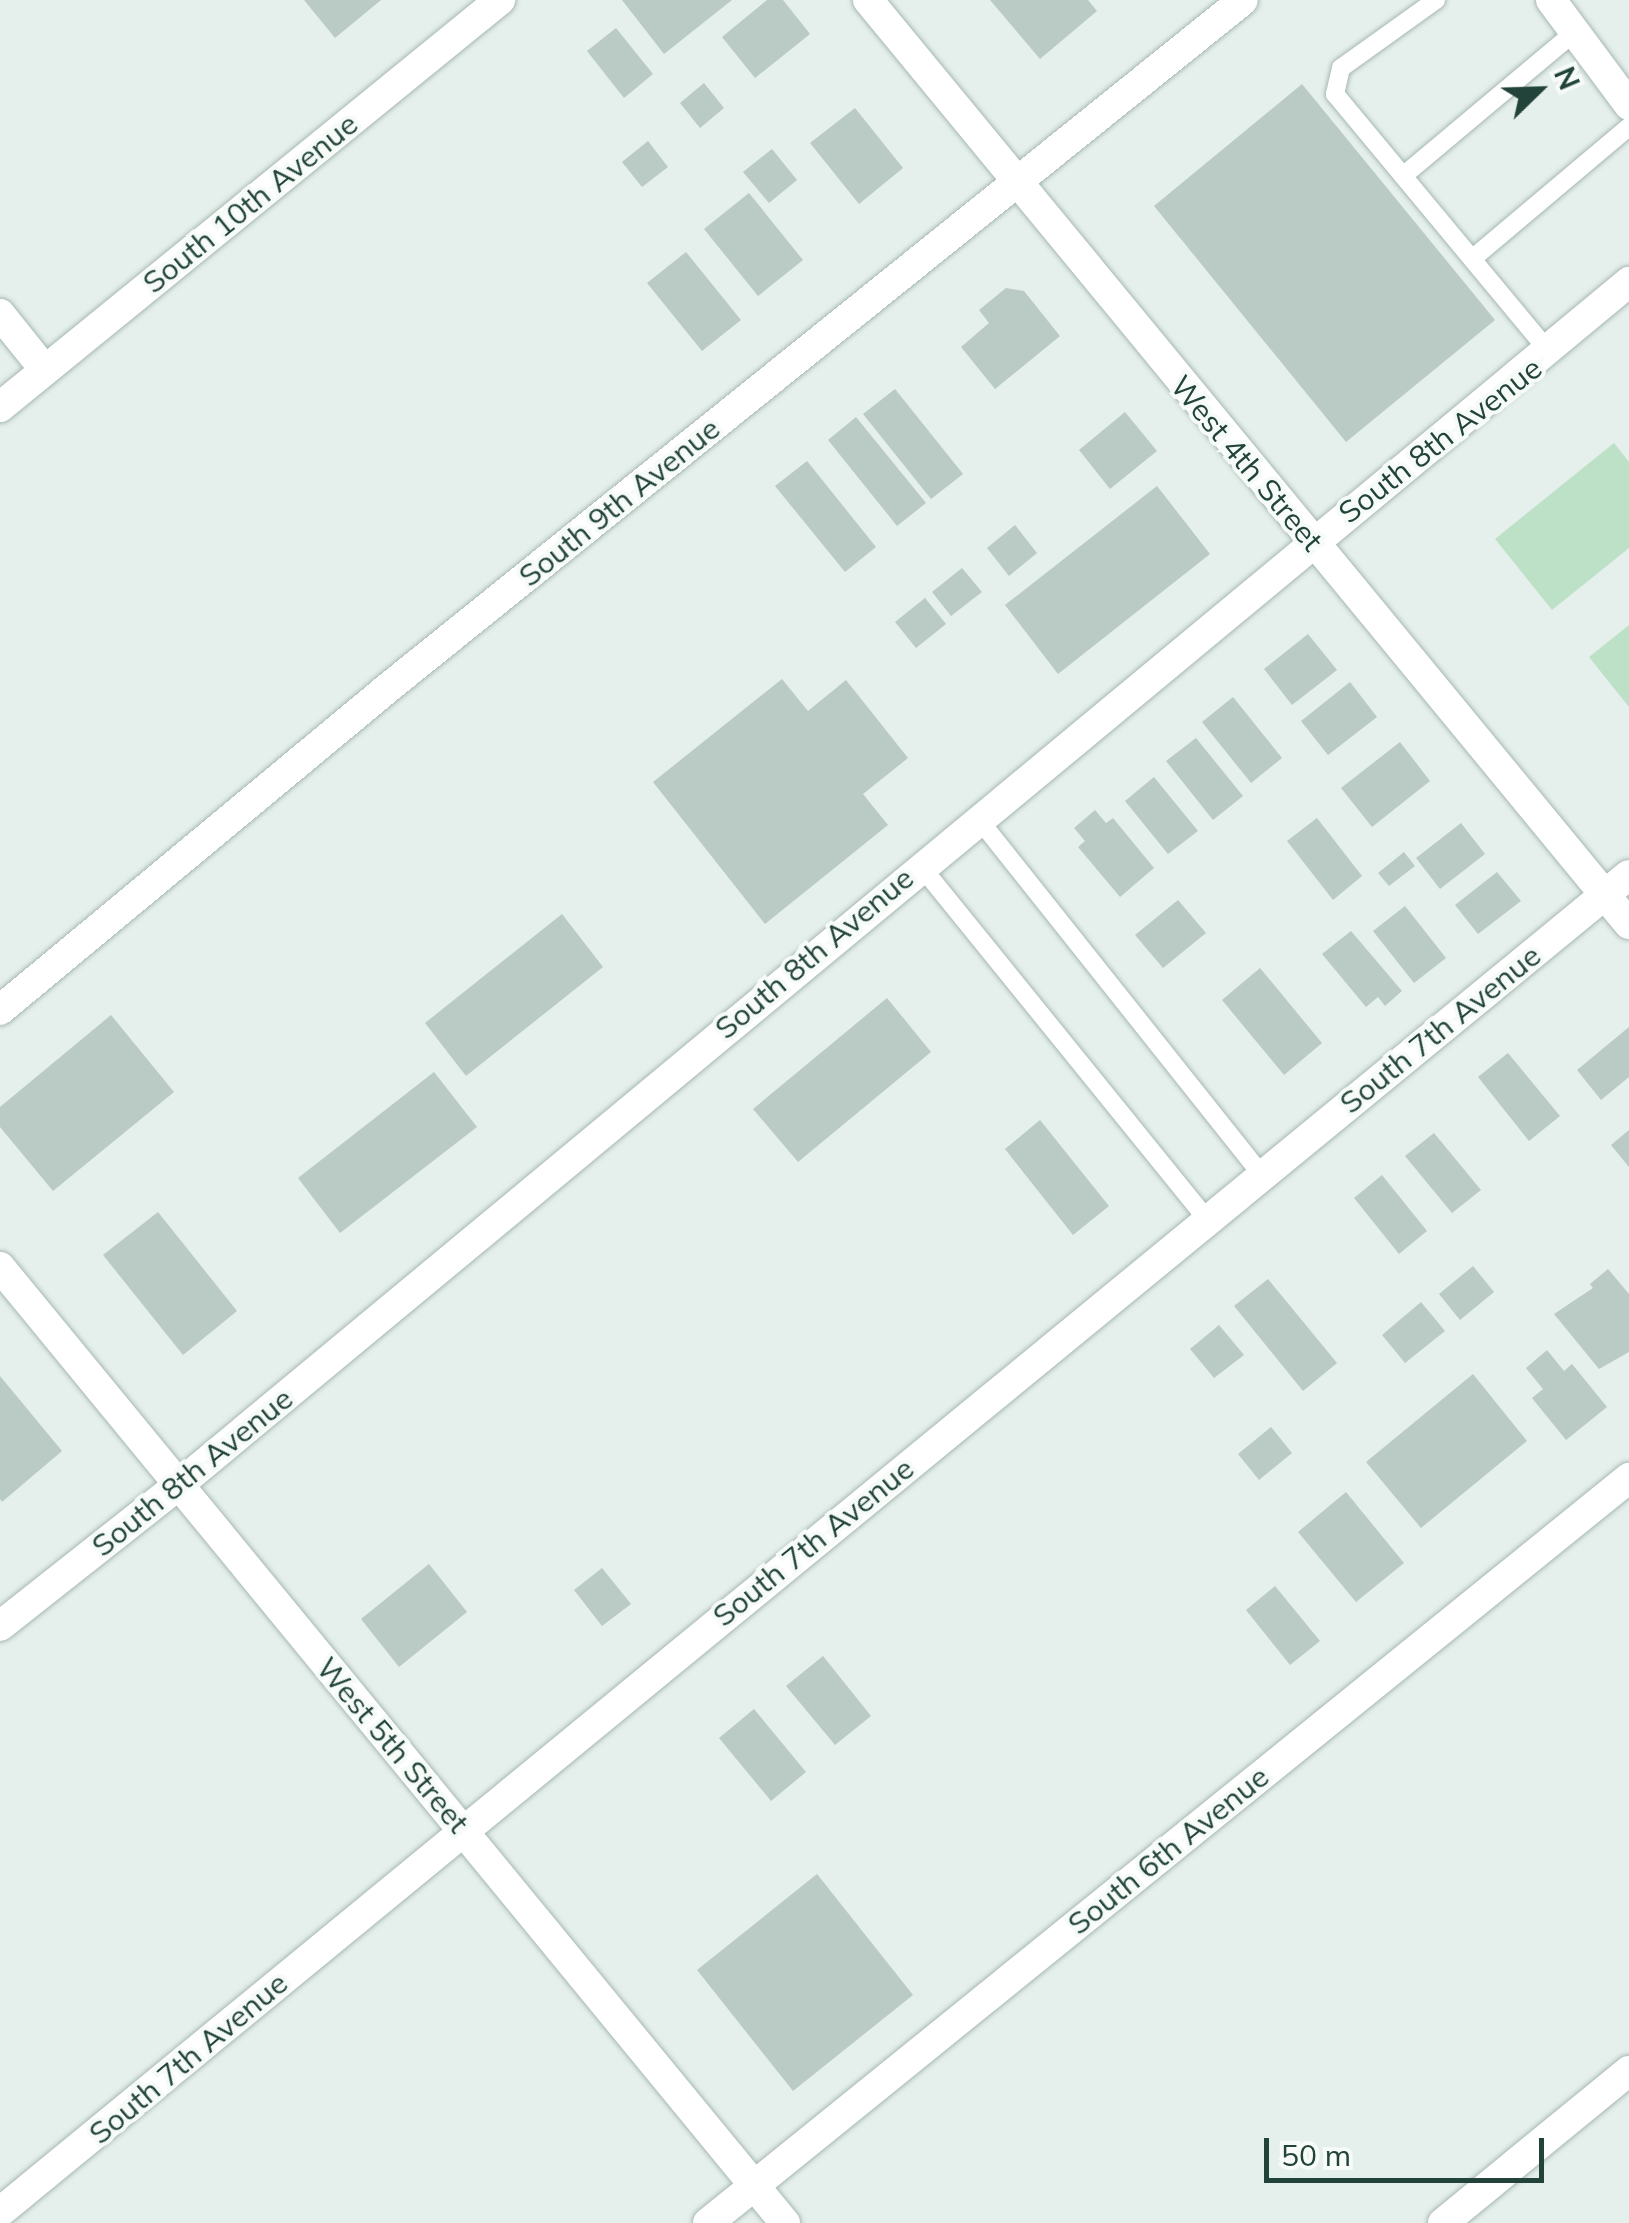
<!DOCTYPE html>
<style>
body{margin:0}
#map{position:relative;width:1629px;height:2223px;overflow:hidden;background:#e5efeb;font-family:Mulish,sans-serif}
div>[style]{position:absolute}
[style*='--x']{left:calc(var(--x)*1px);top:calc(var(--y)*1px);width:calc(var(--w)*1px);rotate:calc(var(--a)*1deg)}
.green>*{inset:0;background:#bde1c7}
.building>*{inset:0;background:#bacac4}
.roads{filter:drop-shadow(0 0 2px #a7b8b2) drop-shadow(0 0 2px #a7b8b2)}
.service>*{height:18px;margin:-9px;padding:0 9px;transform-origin:9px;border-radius:9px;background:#fff}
.minor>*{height:30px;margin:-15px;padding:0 15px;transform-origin:15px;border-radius:15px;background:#fff}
.tertiary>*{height:30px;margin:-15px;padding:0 15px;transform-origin:15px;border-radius:15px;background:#fff}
span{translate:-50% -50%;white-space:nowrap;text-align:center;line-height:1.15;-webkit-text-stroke:8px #f6fbf8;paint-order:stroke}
.street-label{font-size:30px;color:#22433a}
.north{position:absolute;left:1489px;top:40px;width:100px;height:100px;-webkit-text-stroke:8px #f6fbf8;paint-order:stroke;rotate:67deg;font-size:28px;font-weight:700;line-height:40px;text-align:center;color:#22433a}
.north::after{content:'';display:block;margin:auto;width:35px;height:45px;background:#22433a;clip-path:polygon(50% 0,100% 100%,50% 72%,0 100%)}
.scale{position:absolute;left:1264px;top:2138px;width:280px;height:45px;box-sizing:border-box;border:5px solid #22433a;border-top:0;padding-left:12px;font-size:30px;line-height:35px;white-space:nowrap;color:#22433a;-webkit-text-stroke:8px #f6fbf8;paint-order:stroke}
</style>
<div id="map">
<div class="green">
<i style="clip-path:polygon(1614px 443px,1629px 462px,1629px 548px,1552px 610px,1495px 539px)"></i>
<i style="clip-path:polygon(1629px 625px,1629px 707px,1589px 657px)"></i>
</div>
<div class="building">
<i style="clip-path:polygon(304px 0,381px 0,335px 38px)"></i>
<i style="clip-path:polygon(622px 0,732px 0,664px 54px)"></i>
<i style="clip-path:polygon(767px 0,783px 0,810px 34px,755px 78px,722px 37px)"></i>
<i style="clip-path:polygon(990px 0,1088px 0,1097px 11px,1040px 59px)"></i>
<i style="clip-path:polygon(616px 28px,653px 74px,624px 98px,587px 51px)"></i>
<i style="clip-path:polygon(704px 83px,724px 108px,700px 128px,680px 103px)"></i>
<i style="clip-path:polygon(1302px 84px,1495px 320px,1346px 442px,1154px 206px)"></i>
<i style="clip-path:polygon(855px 108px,903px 168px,859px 204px,810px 143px)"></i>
<i style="clip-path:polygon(648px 141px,668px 167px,642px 187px,622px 162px)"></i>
<i style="clip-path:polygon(772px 149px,797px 180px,769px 203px,743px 172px)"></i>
<i style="clip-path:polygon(749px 193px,803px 260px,758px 296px,704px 229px)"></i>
<i style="clip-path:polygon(686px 252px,741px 320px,702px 351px,647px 283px)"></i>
<i style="clip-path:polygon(1006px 288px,1024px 291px,1060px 336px,995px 389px,961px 347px,989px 323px,979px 310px)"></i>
<i style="clip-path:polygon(895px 389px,963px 474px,931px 499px,863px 414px)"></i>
<i style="clip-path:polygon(1125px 412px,1157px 451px,1110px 489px,1079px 450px)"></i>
<i style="clip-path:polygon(856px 417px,926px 503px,897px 526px,828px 440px)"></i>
<i style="clip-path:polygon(807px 461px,876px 547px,845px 572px,775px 486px)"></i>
<i style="clip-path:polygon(1157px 486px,1210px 554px,1058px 674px,1005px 605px)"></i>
<i style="clip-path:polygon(1015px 525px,1037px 553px,1009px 576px,987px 548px)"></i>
<i style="clip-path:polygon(962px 568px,982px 592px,951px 616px,932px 592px)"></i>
<i style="clip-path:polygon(925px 598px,946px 624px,916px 648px,895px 622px)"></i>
<i style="clip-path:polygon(1308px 634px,1337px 670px,1292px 705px,1264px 669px)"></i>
<i style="clip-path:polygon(782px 679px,808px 711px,846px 680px,908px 758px,863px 794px,888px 825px,765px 924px,653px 782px)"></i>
<i style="clip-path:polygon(1350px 682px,1377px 717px,1328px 755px,1301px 721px)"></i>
<i style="clip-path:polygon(1233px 697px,1282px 758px,1251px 783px,1202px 722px)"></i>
<i style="clip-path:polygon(1196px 738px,1243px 796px,1213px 820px,1166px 761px)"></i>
<i style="clip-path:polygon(1400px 742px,1430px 781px,1372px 827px,1341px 788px)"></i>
<i style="clip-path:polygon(1154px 777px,1198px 831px,1168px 854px,1125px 801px)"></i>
<i style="clip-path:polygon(1095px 810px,1106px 823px,1113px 818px,1154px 868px,1120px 897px,1078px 847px,1085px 841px,1074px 828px)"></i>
<i style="clip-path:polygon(1317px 818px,1362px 876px,1333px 900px,1287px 841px)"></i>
<i style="clip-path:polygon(1461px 823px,1485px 854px,1440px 889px,1416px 858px)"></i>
<i style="clip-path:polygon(1404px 852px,1415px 866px,1389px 886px,1378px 873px)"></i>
<i style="clip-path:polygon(1497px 872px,1521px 901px,1478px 934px,1455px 905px)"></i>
<i style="clip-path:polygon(1178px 900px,1206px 933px,1163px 968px,1135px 935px)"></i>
<i style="clip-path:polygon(1405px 906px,1446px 958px,1414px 983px,1373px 931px)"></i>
<i style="clip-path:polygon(562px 914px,603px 967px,466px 1076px,425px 1023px)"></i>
<i style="clip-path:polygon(1351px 931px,1402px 991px,1385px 1006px,1378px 997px,1366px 1007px,1322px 954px)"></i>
<i style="clip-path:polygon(1260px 968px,1322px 1043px,1284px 1075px,1222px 1000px)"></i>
<i style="clip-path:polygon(887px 998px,931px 1052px,798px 1162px,753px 1109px)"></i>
<i style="clip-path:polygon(111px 1015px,174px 1092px,53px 1191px,0 1127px,0 1107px)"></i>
<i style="clip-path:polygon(1629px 1027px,1629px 1077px,1601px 1100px,1577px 1070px)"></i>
<i style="clip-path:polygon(1508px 1053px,1560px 1116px,1529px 1141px,1478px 1077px)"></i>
<i style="clip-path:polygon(434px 1072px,477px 1127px,340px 1233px,298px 1178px)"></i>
<i style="clip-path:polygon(1040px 1120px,1109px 1206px,1073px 1235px,1005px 1149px)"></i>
<i style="clip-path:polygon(1629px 1130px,1629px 1167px,1611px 1145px)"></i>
<i style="clip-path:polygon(1434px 1133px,1481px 1190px,1452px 1213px,1405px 1156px)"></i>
<i style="clip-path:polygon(1382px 1175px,1427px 1231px,1399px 1254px,1354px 1198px)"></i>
<i style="clip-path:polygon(158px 1212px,237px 1311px,183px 1355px,103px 1255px)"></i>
<i style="clip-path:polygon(1473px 1266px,1494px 1292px,1460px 1320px,1439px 1294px)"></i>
<i style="clip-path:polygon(1608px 1269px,1629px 1294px,1629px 1352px,1599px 1369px,1554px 1314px,1593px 1288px,1590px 1284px)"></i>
<i style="clip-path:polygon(1268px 1279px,1337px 1363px,1303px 1391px,1234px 1306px)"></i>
<i style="clip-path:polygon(1421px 1302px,1445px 1331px,1405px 1363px,1382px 1335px)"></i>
<i style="clip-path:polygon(1219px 1325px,1244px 1355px,1214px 1378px,1190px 1349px)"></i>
<i style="clip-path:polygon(1547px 1350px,1564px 1371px,1572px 1364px,1607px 1407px,1566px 1440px,1532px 1398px,1543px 1389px,1526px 1368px)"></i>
<i style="clip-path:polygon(1473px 1374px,1527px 1441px,1421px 1528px,1366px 1462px)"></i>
<i style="clip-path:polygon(0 1376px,62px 1451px,2px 1502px,0 1499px)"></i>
<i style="clip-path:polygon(1271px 1427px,1292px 1453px,1259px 1480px,1238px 1454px)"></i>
<i style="clip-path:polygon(1346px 1492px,1404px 1563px,1356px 1602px,1298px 1532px)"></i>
<i style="clip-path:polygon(429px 1564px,467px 1612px,399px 1667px,361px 1619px)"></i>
<i style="clip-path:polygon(602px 1568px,631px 1604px,602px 1626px,574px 1590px)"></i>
<i style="clip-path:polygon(1275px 1586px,1320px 1641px,1290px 1665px,1246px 1610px)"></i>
<i style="clip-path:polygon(823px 1656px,871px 1716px,835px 1745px,786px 1686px)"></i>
<i style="clip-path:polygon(754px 1709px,806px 1772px,771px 1801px,719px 1738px)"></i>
<i style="clip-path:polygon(817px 1874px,913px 1995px,793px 2091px,697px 1970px)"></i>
</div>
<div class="roads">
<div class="service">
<i style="--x:1436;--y:0;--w:117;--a:144.4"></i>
<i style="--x:1341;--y:68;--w:27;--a:103"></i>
<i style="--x:1335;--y:94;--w:337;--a:50.3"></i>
<i style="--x:1403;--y:176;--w:229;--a:-40"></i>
<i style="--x:1472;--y:259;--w:205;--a:-40.1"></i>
<i style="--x:977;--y:817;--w:458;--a:51.5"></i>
<i style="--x:920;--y:865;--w:457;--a:51"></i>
</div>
<div class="minor">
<i style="--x:868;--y:0;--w:1197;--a:50.53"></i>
<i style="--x:1551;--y:0;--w:131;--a:53.4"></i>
<i style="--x:0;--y:314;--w:70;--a:51.3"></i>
<i style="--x:0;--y:407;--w:645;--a:-39.15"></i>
<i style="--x:0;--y:1010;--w:499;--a:-39.7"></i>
<i style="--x:384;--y:691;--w:1102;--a:-38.81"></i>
<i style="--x:0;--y:1267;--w:1237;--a:50.61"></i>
<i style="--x:0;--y:1626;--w:224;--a:-38.3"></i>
<i style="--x:176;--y:1487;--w:1888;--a:-39.67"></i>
<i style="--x:0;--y:2212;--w:2107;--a:-39.38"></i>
</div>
<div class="tertiary">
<i style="--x:708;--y:2223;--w:1185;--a:-38.97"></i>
<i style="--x:1443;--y:2223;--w:240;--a:-39.3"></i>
</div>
</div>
<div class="street-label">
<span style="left:250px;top:203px;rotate:-39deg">South 10th Avenue</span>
<span style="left:1440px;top:440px;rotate:-38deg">South 8th Avenue</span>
<span style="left:1247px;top:463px;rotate:50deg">West 4th Street</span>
<span style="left:619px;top:502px;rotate:-39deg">South 9th Avenue</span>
<span style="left:814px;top:953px;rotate:-40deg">South 8th Avenue</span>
<span style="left:1440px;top:1029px;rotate:-39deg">South 7th Avenue</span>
<span style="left:192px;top:1472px;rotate:-39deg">South 8th Avenue</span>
<span style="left:813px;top:1542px;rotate:-39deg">South 7th Avenue</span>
<span style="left:393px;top:1745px;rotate:50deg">West 5th Street</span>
<span style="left:1168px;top:1850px;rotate:-39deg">South 6th Avenue</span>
<span style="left:188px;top:2058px;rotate:-40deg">South 7th Avenue</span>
</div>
<div class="north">N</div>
<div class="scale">50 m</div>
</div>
